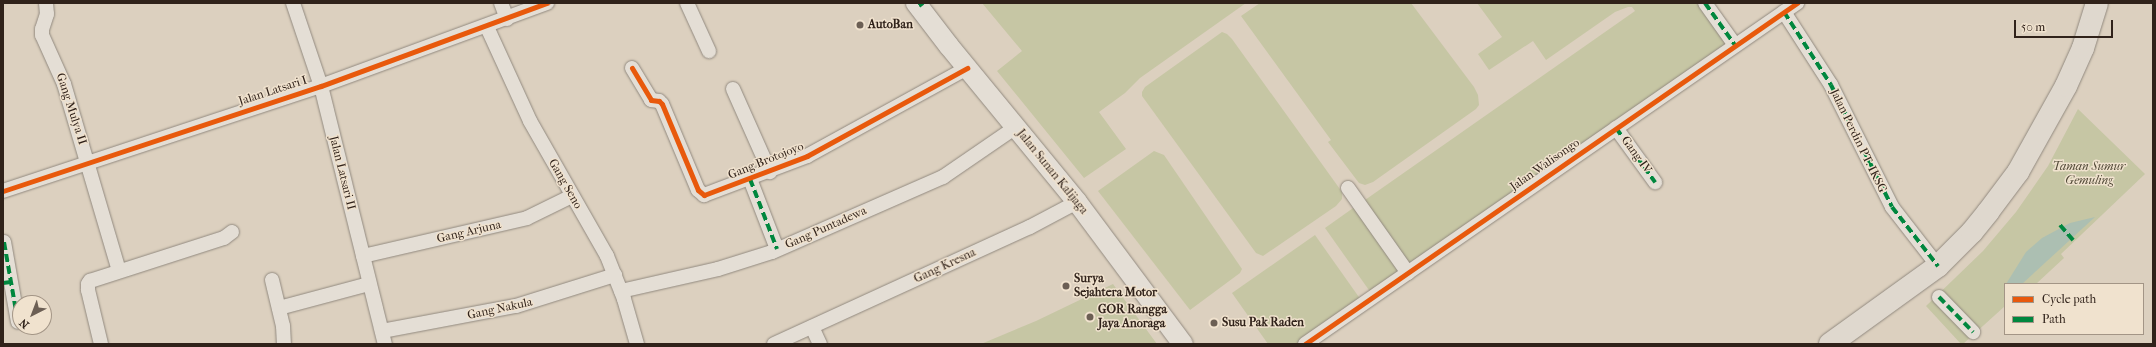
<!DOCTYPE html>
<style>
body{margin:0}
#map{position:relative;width:2156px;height:347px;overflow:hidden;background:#dcd0bf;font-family:"IM FELL French Canon",serif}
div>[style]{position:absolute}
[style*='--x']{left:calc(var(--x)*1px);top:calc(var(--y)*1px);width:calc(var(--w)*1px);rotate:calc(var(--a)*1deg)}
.green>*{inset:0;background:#c6c6a4}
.water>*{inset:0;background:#acbfb2}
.roads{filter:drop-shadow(0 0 1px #91897f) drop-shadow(0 0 1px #91897f)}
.minor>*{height:14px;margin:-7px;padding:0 7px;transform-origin:7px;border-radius:7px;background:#e4ded5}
.secondary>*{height:20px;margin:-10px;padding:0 10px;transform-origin:10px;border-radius:10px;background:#e4ded5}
.trunk>*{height:22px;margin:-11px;padding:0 11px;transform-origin:11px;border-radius:11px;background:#dfd8ce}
.quiet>*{height:4px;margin-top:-2px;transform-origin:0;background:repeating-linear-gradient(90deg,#00873e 0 8px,transparent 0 12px)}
.cycleway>*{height:5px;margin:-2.5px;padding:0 2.5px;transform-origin:2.5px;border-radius:2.5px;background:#e8590c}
.dots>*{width:11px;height:11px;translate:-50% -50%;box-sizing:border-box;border:2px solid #f0e2ce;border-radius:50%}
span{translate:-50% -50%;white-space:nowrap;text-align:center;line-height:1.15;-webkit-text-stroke:3px #f0e2ce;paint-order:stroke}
.poi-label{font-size:12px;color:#30221a;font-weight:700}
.left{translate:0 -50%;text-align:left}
.street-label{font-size:12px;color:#30221a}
.park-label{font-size:12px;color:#514937;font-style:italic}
.frame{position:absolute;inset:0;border:4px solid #30221a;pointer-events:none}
.legend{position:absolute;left:2004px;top:283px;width:140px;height:52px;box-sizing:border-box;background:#f0e2ce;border:1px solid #a39586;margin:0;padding:5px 7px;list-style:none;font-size:12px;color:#30221a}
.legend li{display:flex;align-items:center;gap:8px;height:20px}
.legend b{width:20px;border:1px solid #a39586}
.north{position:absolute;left:12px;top:295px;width:40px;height:40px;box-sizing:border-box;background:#f0e2ce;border:1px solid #a39586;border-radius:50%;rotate:222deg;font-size:11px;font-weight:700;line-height:16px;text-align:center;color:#30221a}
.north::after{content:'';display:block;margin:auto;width:14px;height:18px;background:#6c5f54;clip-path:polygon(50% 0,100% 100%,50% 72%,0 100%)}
.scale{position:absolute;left:2014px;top:20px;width:99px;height:18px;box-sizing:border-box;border:2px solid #30221a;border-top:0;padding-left:5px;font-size:12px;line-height:14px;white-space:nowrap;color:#30221a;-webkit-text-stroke:3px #f0e2ce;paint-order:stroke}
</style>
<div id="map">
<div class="green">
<i style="clip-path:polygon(982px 3px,1246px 3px,1140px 78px,1125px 93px,1099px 112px,1126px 149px,1084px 178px,997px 71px,1022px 51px)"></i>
<i style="clip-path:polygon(1260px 3px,1411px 3px,1474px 87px,1478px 95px,1479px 105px,1476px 109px,1373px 182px,1365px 185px,1359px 183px,1328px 142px,1331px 140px,1241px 16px)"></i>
<i style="clip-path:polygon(1477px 3px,1700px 3px,1728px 42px,1410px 265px,1365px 200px,1635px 11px,1632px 7px,1628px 7px,1615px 12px,1546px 60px,1533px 41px,1489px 70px,1478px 54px,1502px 37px)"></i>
<i style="clip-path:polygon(1222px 32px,1227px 34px,1232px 39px,1342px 192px,1342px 199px,1336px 206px,1263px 256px,1256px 253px,1142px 96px,1142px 92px,1145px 87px)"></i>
<i style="clip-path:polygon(2078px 109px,2145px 174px,2061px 254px,2064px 258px,2036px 284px,2005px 284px,2005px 306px,1963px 344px,1961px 344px,1926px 306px,1983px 251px,2016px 212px,2048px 166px)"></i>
<i style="clip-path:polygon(1154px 151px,1164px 155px,1242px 269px,1240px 273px,1190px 310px,1098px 191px)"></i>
<i style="clip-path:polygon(1356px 206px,1402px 270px,1371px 293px,1325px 228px)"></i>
<i style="clip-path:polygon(1315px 235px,1361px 300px,1299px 344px,1268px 344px,1232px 293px)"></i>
<i style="clip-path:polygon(1113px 284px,1157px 344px,981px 344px,1036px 321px)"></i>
</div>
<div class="water">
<i style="clip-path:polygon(2095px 217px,2022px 284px,2006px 284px,2026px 252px,2042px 238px,2070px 223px)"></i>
</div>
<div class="roads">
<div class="minor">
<i style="--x:46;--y:3;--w:11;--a:85"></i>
<i style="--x:47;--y:14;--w:16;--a:108"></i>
<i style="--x:42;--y:29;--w:6;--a:90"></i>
<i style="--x:42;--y:35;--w:54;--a:65.8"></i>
<i style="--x:64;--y:84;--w:195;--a:73.6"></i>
<i style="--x:293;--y:3;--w:88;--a:71.4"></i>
<i style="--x:321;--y:86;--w:266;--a:76.1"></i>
<i style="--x:501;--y:3;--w:17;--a:69"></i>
<i style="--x:687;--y:3;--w:53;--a:65.4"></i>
<i style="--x:1705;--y:3;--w:52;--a:54.5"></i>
<i style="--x:1784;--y:12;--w:87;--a:57.2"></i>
<i style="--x:1831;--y:85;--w:136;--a:63.4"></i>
<i style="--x:1892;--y:207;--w:75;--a:52.1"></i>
<i style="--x:487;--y:27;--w:103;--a:65.4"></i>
<i style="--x:530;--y:121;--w:155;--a:60.3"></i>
<i style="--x:607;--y:256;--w:46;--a:68.4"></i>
<i style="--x:624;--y:299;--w:47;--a:73.9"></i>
<i style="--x:632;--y:68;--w:37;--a:59"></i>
<i style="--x:651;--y:100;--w:8;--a:7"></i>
<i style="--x:659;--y:101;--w:4;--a:45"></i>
<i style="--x:662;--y:104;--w:93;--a:67.3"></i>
<i style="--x:698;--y:190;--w:8;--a:40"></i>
<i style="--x:704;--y:195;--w:110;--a:-20.7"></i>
<i style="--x:807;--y:156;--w:183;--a:-28.8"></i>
<i style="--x:733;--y:89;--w:91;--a:66"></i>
<i style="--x:1616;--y:128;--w:67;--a:54.2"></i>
<i style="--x:750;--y:179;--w:75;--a:68.9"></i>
<i style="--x:1348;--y:188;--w:104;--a:54.8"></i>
<i style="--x:3;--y:191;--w:335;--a:-18.3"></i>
<i style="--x:321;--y:86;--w:241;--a:-20.2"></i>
<i style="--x:4;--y:242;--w:81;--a:80.1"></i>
<i style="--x:363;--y:256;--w:168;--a:-13"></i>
<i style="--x:527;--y:218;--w:50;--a:-26.1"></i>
<i style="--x:272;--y:280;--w:47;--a:76.6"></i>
<i style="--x:283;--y:326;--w:18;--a:87"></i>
<i style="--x:621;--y:291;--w:99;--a:-12.8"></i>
<i style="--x:718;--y:269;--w:57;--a:-17.5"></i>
<i style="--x:772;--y:252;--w:187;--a:-23.7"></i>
<i style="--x:943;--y:177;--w:88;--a:-34.4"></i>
<i style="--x:1939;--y:297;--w:49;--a:45.8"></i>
<i style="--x:279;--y:308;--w:93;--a:-14.9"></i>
<i style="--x:812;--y:327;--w:19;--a:65"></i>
<i style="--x:382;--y:331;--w:136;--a:-10.6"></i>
<i style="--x:516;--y:306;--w:104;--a:-17.4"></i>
<i style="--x:101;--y:344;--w:56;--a:-103.5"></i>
<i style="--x:88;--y:290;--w:6;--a:-90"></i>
<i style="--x:88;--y:284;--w:4;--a:-56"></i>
<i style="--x:90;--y:281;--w:141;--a:-17.8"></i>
<i style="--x:224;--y:238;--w:10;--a:-37"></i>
<i style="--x:774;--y:344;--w:281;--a:-24.6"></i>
<i style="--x:1030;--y:227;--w:53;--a:-28"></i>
<i style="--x:1305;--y:344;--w:599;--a:-34.73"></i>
</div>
<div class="secondary">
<i style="--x:916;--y:3;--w:54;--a:52.5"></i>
<i style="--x:949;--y:46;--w:202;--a:50.6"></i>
<i style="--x:1077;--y:202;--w:177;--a:53.3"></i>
</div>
<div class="trunk">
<i style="--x:1830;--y:344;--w:133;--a:-35.8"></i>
<i style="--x:1938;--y:266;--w:48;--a:-45"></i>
<i style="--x:1972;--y:232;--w:26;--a:-51"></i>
<i style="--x:1988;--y:212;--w:50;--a:-53.1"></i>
<i style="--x:2018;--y:172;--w:98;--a:-60.8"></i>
<i style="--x:2066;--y:86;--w:42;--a:-65.9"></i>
<i style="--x:2083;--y:48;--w:47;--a:-72.7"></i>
</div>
</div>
<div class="quiet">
<i style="--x:1705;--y:3;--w:52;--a:54.5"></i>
<i style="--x:919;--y:6;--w:5;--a:-37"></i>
<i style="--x:1784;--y:12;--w:87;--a:57.2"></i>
<i style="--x:1831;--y:85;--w:136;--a:63.4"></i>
<i style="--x:1892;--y:207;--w:75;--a:52.1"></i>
<i style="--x:1616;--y:128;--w:67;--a:54.2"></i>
<i style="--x:750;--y:179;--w:75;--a:68.9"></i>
<i style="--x:2060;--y:225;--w:20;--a:49"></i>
<i style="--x:4;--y:242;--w:81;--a:80.1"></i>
<i style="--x:3;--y:283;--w:8;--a:-7"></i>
<i style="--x:1939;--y:297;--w:49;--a:45.8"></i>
</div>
<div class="cycleway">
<i style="--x:632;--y:68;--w:37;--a:59"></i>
<i style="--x:651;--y:100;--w:8;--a:7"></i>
<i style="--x:659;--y:101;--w:4;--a:45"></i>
<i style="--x:662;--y:104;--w:93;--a:67.3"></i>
<i style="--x:698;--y:190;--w:8;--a:40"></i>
<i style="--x:704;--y:195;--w:110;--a:-20.7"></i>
<i style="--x:807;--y:156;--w:183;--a:-28.8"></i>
<i style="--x:3;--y:191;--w:335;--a:-18.3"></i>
<i style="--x:321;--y:86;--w:241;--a:-20.2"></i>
<i style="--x:1305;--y:344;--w:599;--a:-34.73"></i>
</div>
<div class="dots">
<i style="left:860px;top:25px;background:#6c5f54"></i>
<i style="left:1066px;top:286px;background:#6c5f54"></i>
<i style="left:1090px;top:317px;background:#6c5f54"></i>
<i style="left:1214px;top:323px;background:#6c5f54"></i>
</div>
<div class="poi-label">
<span class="left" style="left:868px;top:25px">AutoBan</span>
<span class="left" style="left:1074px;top:286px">Surya<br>Sejahtera Motor</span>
<span class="left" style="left:1098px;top:317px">GOR Rangga<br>Jaya Anoraga</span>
<span class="left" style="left:1222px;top:323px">Susu Pak Raden</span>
</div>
<div class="street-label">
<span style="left:273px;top:91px;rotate:-18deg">Jalan Latsari I</span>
<span style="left:71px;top:109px;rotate:72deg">Gang Mulya II</span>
<span style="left:1858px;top:141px;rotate:64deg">Jalan Perdin PT. IKSG</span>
<span style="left:1636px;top:155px;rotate:54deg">Gang IV</span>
<span style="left:766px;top:161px;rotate:-22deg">Gang Brotojoyo</span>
<span style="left:1545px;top:165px;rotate:-35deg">Jalan Walisongo</span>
<span style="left:1052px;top:172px;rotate:51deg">Jalan Sunan Kalijaga</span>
<span style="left:342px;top:173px;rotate:76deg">Jalan Latsari II</span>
<span style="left:565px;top:184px;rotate:60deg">Gang Seno</span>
<span style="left:826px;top:228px;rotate:-24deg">Gang Puntadewa</span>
<span style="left:469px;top:232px;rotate:-13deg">Gang Arjuna</span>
<span style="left:945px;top:266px;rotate:-25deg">Gang Kresna</span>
<span style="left:500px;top:309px;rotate:-12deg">Gang Nakula</span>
</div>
<div class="park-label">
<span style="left:2089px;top:174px">Taman Sumur<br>Gemuling</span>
</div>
<div class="frame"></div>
<ul class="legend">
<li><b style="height:5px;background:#e8590c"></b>Cycle path</li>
<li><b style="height:5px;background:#00873e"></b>Path</li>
</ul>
<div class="north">N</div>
<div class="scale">50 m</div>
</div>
